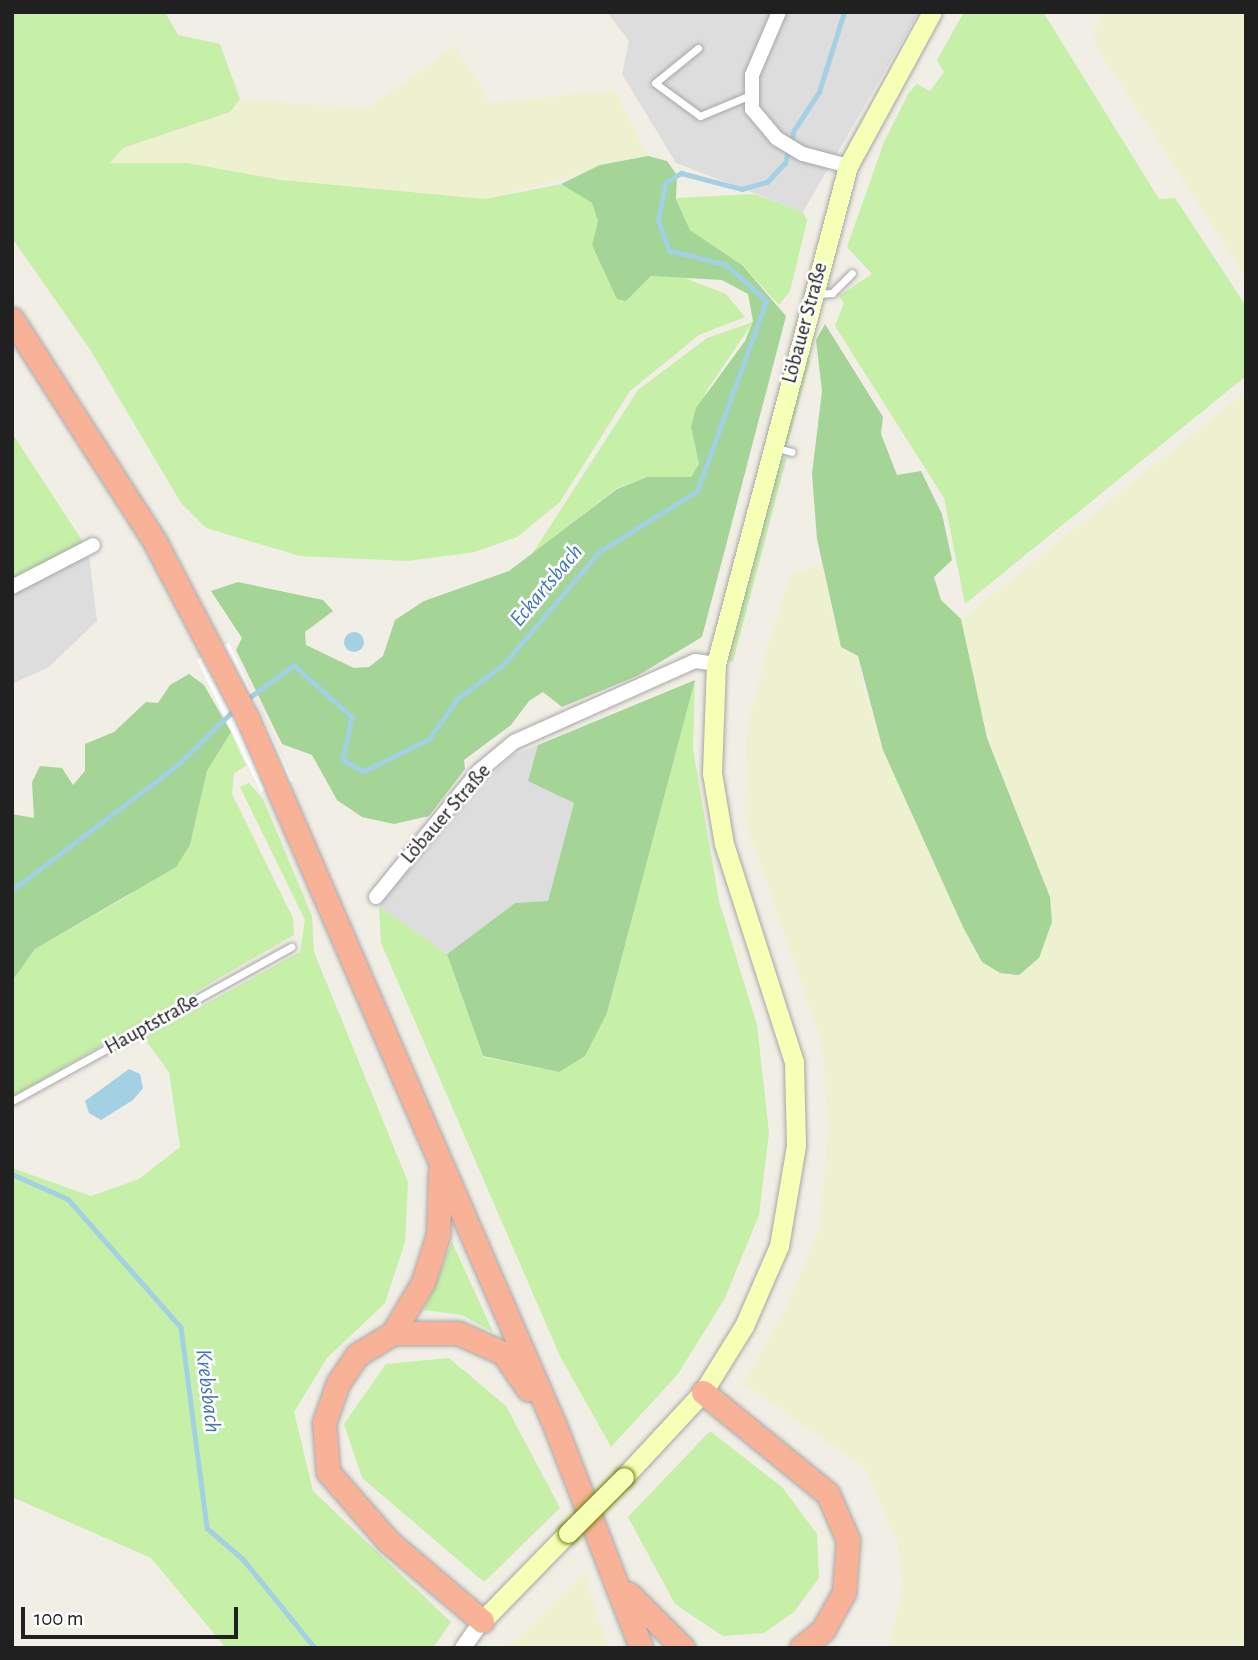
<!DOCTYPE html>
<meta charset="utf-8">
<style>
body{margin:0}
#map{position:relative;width:1258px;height:1660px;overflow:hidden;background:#f1eee6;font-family:"Alegreya Sans",sans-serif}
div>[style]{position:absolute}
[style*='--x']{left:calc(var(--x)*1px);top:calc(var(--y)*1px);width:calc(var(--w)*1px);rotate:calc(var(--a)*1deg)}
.residential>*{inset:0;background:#dedddd}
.farmland>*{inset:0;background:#edf1d0}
.grass>*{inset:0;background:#c6efa8}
.forest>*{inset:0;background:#a5d497}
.water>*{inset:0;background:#a3d0e2}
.round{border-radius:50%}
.pier>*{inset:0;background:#fff}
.stream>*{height:4.5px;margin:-2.25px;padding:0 2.25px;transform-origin:2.25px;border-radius:2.25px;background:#a3d0e2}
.roads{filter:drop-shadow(0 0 2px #a7a7a7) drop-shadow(0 0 2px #a7a7a7)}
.service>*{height:7px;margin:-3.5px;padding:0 3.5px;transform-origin:3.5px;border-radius:3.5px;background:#fff}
.minor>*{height:14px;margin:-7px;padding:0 7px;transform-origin:7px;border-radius:7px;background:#fff}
.tertiary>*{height:16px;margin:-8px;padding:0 8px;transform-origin:8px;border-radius:8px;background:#fff}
.secondary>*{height:19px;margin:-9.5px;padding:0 9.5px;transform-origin:9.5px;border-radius:9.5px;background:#f6ffb6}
.trunk>*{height:23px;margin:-11.5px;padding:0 11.5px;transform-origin:11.5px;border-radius:11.5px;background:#f7b298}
.bridges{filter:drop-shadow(0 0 2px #687e00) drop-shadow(0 0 2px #687e00)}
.secondary-bridge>*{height:19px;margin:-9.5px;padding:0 9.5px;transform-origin:9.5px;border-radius:9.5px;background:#f6ffb6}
span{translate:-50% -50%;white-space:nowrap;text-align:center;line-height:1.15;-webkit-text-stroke:5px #fff;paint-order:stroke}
.street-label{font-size:21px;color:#202020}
.water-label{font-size:23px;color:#4376b9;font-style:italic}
.frame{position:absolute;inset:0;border:14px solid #202020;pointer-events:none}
.scale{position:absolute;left:21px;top:1607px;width:217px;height:32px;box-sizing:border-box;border:4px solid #202020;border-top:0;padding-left:9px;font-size:21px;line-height:24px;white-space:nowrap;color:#202020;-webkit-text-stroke:5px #fff;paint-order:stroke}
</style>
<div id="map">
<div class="residential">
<i style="clip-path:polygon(607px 12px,919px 12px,803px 212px,676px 163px,622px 74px,629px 41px)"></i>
<i style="clip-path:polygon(89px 556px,97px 621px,49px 667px,12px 684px,12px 591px)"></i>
<i style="clip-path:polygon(538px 745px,529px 781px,574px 803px,548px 902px,515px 903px,447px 954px,379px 906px,478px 787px,513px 755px)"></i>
</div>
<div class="farmland">
<i style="clip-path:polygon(1103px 12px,1246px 12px,1246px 278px,1096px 46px,1094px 30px)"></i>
<i style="clip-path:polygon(455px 45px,491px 103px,615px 90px,648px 156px,485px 199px,281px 180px,188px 163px,109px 163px,123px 148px,230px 112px,240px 99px,368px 108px)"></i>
<i style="clip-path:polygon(1246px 391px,1246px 1648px,888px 1648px,903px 1588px,897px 1542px,865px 1468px,743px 1384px,788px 1304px,820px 1224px,828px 1129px,822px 1046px,745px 819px,746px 734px,764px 659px,790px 575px,822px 563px,833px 618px,858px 656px,865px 697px,906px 798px,929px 841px,1033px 965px,1052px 922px,1050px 897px,987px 738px,961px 619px)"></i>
<i style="clip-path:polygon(584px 1573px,609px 1648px,507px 1648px)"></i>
</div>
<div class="grass">
<i style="clip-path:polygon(12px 12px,165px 12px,178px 35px,220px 44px,240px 99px,230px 112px,123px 148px,110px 163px,188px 163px,281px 180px,485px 199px,561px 184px,592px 202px,598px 221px,592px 245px,626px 301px,651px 276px,685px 278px,726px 294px,745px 317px,699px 335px,630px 391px,560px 502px,517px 537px,475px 552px,407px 561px,300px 556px,206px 528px,181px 503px,91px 351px,12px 238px)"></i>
<i style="clip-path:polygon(964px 12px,1043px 12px,1159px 199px,1175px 198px,1246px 306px,1246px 376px,965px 604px,944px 498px,835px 326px,844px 303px,839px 296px,872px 274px,847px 247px,884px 142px,908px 94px,917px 84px,930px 91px,944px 72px,937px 60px)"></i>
<i style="clip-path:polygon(755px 194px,803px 212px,807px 221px,790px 291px,779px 305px,742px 265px,690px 230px,676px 198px)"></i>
<i style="clip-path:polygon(753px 322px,707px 390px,691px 427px,699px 464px,691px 477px,647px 477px,617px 488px,532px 554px,638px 390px,707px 338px)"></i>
<i style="clip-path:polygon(807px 351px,810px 362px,787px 446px,784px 437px)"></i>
<i style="clip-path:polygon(12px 433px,83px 542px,79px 550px,12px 580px)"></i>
<i style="clip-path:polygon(787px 457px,733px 661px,730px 662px,728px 650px,779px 461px)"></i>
<i style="clip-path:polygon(695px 680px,693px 749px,719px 901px,757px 1025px,769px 1133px,759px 1215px,725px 1298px,678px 1374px,611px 1447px,560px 1356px,381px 943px,379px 906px,447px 954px,483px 1057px,559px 1072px,607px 1013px)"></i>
<i style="clip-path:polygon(231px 732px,246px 766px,234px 773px,232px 794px,293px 918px,294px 935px,12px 1097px,12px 981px,35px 949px,128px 896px,190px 845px,207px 771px)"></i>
<i style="clip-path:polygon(249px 783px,263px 799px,312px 916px,314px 952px,408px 1182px,405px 1242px,385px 1303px,327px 1358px,294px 1412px,313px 1491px,451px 1622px,433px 1648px,226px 1648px,151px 1558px,12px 1497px,12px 1168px,91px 1196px,139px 1179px,180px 1147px,169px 1072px,144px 1038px,300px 952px,305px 920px,240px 787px)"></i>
<i style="clip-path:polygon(452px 1242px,493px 1332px,462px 1315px,424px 1310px)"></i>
<i style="clip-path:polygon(449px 1358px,506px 1406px,560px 1508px,484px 1582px,362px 1478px,344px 1424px,386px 1364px)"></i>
<i style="clip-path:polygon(710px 1431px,782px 1487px,817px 1534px,819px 1578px,794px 1612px,764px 1633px,723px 1636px,675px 1604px,628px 1517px)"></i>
</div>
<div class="forest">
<i style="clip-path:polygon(648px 156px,667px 161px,677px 175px,676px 199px,690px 230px,742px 265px,786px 316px,702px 637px,637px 676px,562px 707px,543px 692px,529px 701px,511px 725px,464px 760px,465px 769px,429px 816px,394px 824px,362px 817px,337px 800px,312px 755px,282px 744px,236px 650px,242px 638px,211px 591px,238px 582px,323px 600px,333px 611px,305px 632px,306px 645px,354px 668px,369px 667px,383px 656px,395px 620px,424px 601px,509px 571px,617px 489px,647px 477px,691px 477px,699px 464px,691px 427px,696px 408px,745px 341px,753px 321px,748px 294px,722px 280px,651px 276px,626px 301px,617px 299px,592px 245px,598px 221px,592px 203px,561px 184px,600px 165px)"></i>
<i style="clip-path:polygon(825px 324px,883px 417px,881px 434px,897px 475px,921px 471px,942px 514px,952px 560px,934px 577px,941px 600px,961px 619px,987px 738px,1050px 897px,1052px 922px,1039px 958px,1019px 975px,1000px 973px,982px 962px,963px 927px,883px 750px,858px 656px,841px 647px,817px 539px,812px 474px,822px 391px,816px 340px)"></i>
<i style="clip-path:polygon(189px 674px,204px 685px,231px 732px,207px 771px,190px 845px,176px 867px,35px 949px,12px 981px,12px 814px,34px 818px,32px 782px,40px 766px,62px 768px,73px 785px,85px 771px,85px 744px,114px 732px,146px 702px,158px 703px,170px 685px)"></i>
<i style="clip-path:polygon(695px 680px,607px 1013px,585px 1056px,559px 1072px,483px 1056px,447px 954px,515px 903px,548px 901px,574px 803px,528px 781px,538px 745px)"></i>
</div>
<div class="water">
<i class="round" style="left:344px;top:632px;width:20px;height:20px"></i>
<i style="clip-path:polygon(129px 1069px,140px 1074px,143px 1088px,133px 1100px,101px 1120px,89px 1113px,85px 1101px)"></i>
</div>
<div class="pier">
<i style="clip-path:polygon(229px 643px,293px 781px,261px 792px,197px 660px)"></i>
</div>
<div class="stream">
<i style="--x:246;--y:700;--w:59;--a:-36.1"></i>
<i style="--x:294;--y:665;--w:78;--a:41.9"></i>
<i style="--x:352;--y:717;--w:44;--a:101.8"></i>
<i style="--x:343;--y:760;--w:24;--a:28"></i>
<i style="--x:364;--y:771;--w:72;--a:-26.2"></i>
<i style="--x:429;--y:739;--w:49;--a:-55"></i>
<i style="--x:457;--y:699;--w:59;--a:-36.7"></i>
<i style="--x:504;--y:664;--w:147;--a:-49.7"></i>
<i style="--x:599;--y:552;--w:115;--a:-31.9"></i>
<i style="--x:697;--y:491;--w:202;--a:-70"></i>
<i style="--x:766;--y:301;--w:54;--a:-138"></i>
<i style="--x:726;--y:265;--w:59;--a:-166.2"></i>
<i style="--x:669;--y:251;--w:33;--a:-110"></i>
<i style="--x:658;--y:220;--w:38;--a:-79"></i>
<i style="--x:665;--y:183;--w:19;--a:-32"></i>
<i style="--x:681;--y:173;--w:63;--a:14.7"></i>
<i style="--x:742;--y:189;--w:26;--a:-16"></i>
<i style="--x:767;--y:182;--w:26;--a:-47"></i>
<i style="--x:785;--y:163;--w:34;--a:-75"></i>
<i style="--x:794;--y:130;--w:45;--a:-56.7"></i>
<i style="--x:819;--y:92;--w:84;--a:-72.6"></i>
<i style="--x:12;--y:890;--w:206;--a:-37.1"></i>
<i style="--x:176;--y:766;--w:81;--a:-44"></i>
<i style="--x:12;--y:1174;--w:61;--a:24.1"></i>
<i style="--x:68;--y:1199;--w:171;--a:48.6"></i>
<i style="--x:181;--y:1327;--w:203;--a:82.6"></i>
<i style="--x:207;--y:1528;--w:48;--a:40.7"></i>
<i style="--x:243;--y:1559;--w:114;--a:51"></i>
</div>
<div class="roads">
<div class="service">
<i style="--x:698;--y:48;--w:55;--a:140.9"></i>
<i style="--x:655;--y:83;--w:56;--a:36.3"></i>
<i style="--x:700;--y:116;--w:52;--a:-22.6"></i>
<i style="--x:817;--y:294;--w:15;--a:-4"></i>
<i style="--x:832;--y:293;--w:28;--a:-45"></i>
<i style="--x:776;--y:448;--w:16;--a:14"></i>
<i style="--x:12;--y:1101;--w:319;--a:-28.9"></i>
</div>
<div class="minor">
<i style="--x:779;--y:12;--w:69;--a:113.2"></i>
<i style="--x:752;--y:75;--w:34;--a:90"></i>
<i style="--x:752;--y:109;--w:38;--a:50"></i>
<i style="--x:776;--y:138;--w:31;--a:31"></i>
<i style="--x:803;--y:154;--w:47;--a:14.9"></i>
<i style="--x:12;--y:587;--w:91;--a:-27.4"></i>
<i style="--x:376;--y:897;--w:161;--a:-50.8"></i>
<i style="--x:478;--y:772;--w:47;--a:-39.8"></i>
<i style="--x:514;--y:742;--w:198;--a:-24.1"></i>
<i style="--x:695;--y:661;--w:21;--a:8"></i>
</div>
<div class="tertiary">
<i style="--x:463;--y:1648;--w:33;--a:-55"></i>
</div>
<div class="secondary">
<i style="--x:624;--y:1477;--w:116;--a:-47.1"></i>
<i style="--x:703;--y:1392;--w:78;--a:-58.2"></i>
<i style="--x:744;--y:1326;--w:87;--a:-66.4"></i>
<i style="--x:779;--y:1246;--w:102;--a:-80.4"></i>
<i style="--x:796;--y:1145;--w:83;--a:-91.4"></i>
<i style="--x:794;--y:1062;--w:229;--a:-107.8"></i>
<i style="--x:724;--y:844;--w:72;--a:-99.6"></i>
<i style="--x:712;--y:773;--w:109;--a:-87.9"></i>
<i style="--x:716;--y:664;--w:515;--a:-75.15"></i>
<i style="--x:848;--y:166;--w:175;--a:-61.4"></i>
<i style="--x:482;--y:1621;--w:123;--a:-45.7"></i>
</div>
<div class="trunk">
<i style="--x:12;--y:319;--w:265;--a:57.3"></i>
<i style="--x:155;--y:542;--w:198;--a:62.3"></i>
<i style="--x:247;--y:717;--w:773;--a:66.52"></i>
<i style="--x:555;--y:1426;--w:238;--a:68.8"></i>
<i style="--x:440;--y:1173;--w:62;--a:91.8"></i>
<i style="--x:438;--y:1235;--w:49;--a:107.7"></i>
<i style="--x:423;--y:1282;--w:59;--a:120.5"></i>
<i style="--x:393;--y:1333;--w:42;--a:148.6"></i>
<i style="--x:357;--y:1355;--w:34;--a:124"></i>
<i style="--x:338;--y:1383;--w:42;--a:109.3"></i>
<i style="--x:324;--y:1423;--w:49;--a:85.3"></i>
<i style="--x:328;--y:1472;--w:93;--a:48.9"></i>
<i style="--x:389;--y:1542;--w:122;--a:40.3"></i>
<i style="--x:393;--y:1333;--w:65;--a:0"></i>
<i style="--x:458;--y:1333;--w:49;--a:24"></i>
<i style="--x:503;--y:1353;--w:44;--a:55.2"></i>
<i style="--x:703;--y:1392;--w:161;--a:39.2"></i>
<i style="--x:828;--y:1494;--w:50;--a:66.5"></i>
<i style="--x:848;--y:1540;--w:52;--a:94.4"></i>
<i style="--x:844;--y:1592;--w:43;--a:118.9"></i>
<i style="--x:823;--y:1630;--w:28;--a:141"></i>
<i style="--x:629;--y:1594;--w:76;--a:45"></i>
</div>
</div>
<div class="bridges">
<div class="secondary-bridge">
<i style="--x:568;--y:1533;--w:79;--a:-45"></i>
</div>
</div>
<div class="street-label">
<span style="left:805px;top:323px;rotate:-75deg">Löbauer Straße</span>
<span style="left:446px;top:814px;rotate:-49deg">Löbauer Straße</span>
<span style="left:152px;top:1024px;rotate:-29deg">Hauptstraße</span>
</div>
<div class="water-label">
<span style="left:547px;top:586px;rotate:-50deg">Eckartsbach</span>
<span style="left:207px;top:1391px;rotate:83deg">Krebsbach</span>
</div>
<div class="frame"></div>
<div class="scale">100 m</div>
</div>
